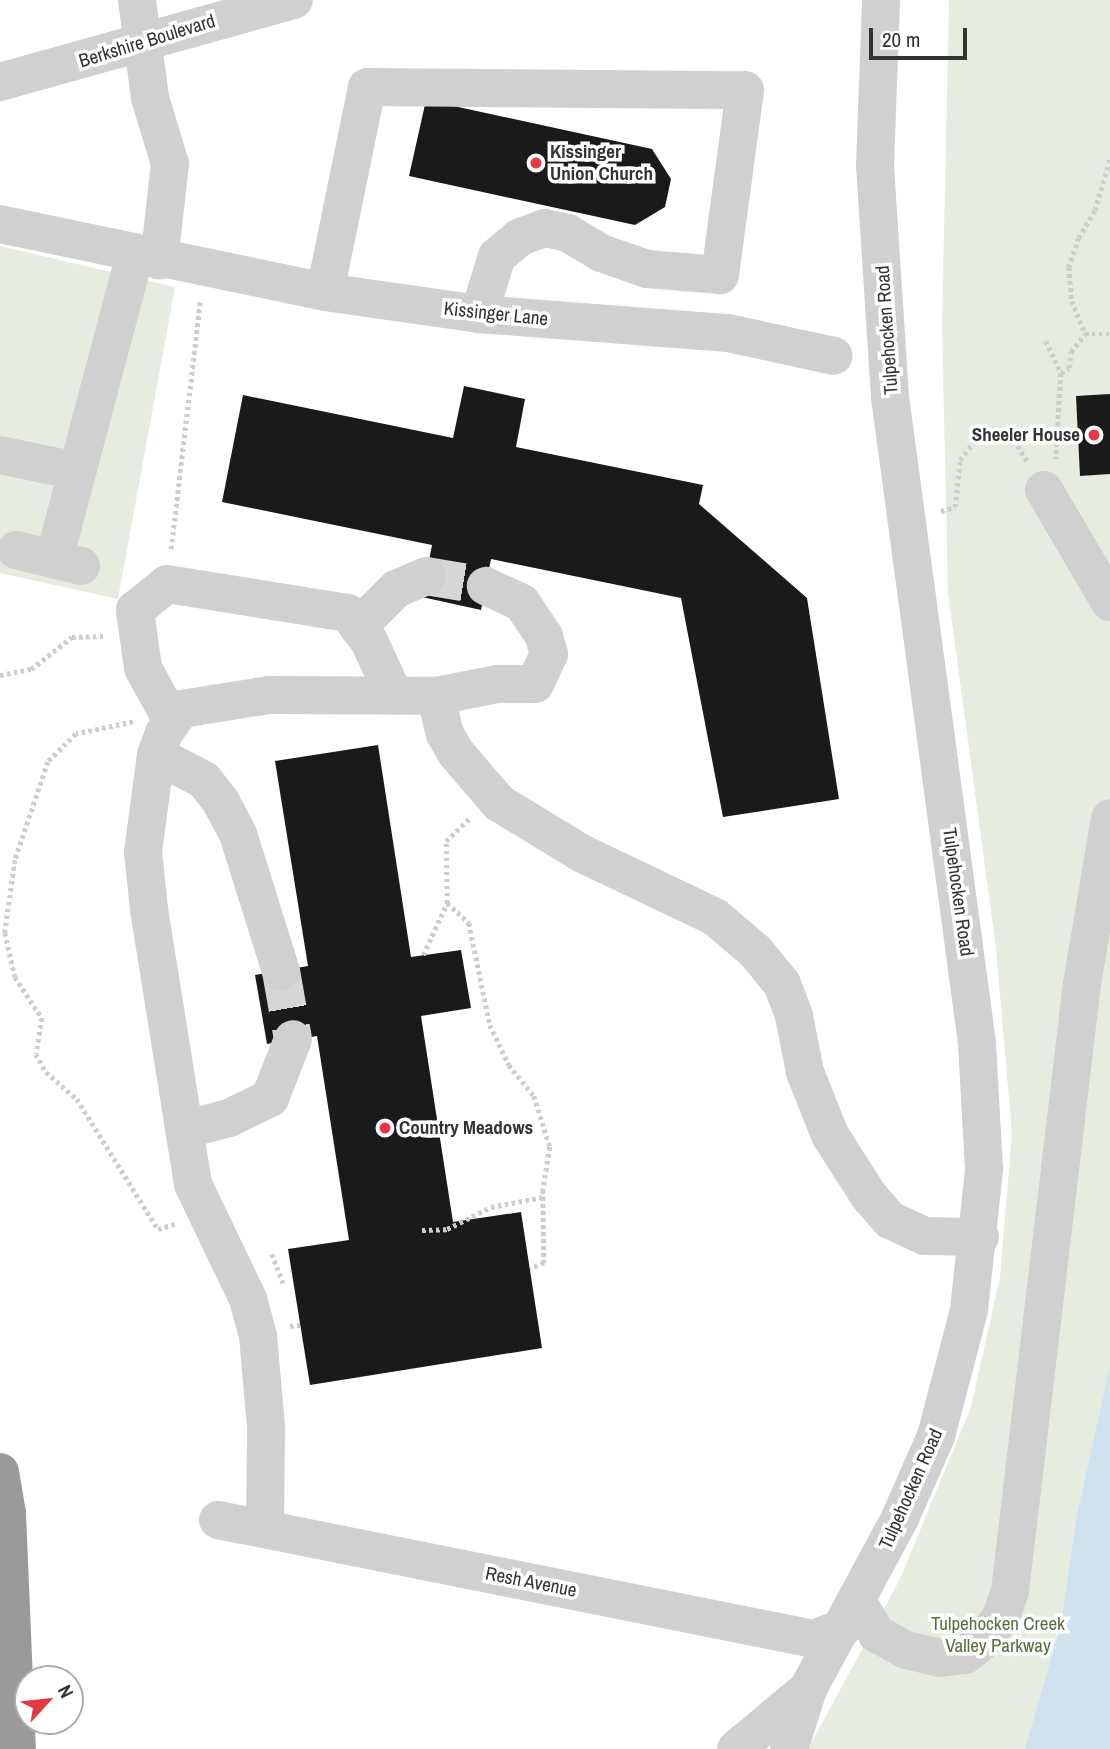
<!DOCTYPE html>
<style>
body{margin:0}
#map{position:relative;width:1110px;height:1749px;overflow:hidden;background:#fff;font-family:"Archivo Narrow",sans-serif}
div>[style]{position:absolute}
[style*='--x']{left:calc(var(--x)*1px);top:calc(var(--y)*1px);width:calc(var(--w)*1px);rotate:calc(var(--a)*1deg)}
.green>*{inset:0;background:#e6ecdf}
.water>*{inset:0;background:#cfe2ee}
.building>*{inset:0;background:#1a1a1a}
.minor-tunnel>*{height:38px;margin-top:-19px;transform-origin:0;background:repeating-linear-gradient(90deg,#d6d6d6 0 38px,transparent 0 57px)}
.path>*{height:4.5px;margin-top:-2.25px;transform-origin:0;background:repeating-linear-gradient(90deg,#cdcdcd 0 3.5px,transparent 0 7px)}
.minor>*{height:38px;margin:-19px;padding:0 19px;transform-origin:19px;border-radius:19px;background:#d0d0d0}
.highway>*{height:38px;margin:-19px;padding:0 19px;transform-origin:19px;border-radius:19px;background:#9a9a9a}
.dots>*{width:19px;height:19px;translate:-50% -50%;box-sizing:border-box;border:4px solid #fff;border-radius:50%}
span{translate:-50% -50%;white-space:nowrap;text-align:center;line-height:1.15;-webkit-text-stroke:7px #fff;paint-order:stroke}
.street-label{font-size:19px;color:#333}
.poi-label{font-size:19px;color:#333;font-weight:700}
.left{translate:0 -50%;text-align:left}
.right{translate:-100% -50%;text-align:right}
.park-label{font-size:19px;color:#56703f}
.north{position:absolute;left:14px;top:1665px;width:70px;height:70px;box-sizing:border-box;background:#fff;border:2px solid #adadad;border-radius:50%;rotate:63deg;font-size:19px;font-weight:700;line-height:28px;text-align:center;color:#333}
.north::after{content:'';display:block;margin:auto;width:24px;height:32px;background:#e63946;clip-path:polygon(50% 0,100% 100%,50% 72%,0 100%)}
.scale{position:absolute;left:869px;top:28px;width:98px;height:32px;box-sizing:border-box;border:4px solid #333;border-top:0;padding-left:9px;font-size:21px;line-height:24px;white-space:nowrap;color:#333;-webkit-text-stroke:5px #fff;paint-order:stroke}
</style>
<div id="map">
<div class="green">
<i style="clip-path:polygon(949px 0,1110px 0,1110px 1749px,808px 1749px,900px 1579px,971px 1407px,1000px 1277px,1012px 1134px,996px 948px,948px 593px,942px 324px)"></i>
<i style="clip-path:polygon(0 246px,175px 287px,118px 599px,0 573px)"></i>
</div>
<div class="water">
<i style="clip-path:polygon(1110px 1366px,1110px 1749px,1025px 1749px,1061px 1624px,1077px 1515px)"></i>
</div>
<div class="building">
<i style="clip-path:polygon(426px 100px,652px 149px,671px 179px,665px 207px,635px 225px,409px 176px)"></i>
<i style="clip-path:polygon(464px 386px,525px 399px,516px 447px,703px 485px,699px 504px,807px 598px,839px 799px,723px 817px,681px 598px,491px 559px,481px 610px,422px 597px,432px 545px,222px 502px,243px 395px,453px 438px)"></i>
<i style="clip-path:polygon(1110px 394px,1110px 474px,1080px 476px,1076px 396px)"></i>
<i style="clip-path:polygon(378px 745px,411px 957px,461px 950px,471px 1008px,421px 1016px,453px 1222px,521px 1212px,542px 1348px,310px 1385px,288px 1249px,349px 1240px,317px 1036px,267px 1044px,255px 975px,308px 966px,275px 761px)"></i>
</div>
<div class="minor-tunnel">
<i style="--x:426;--y:576;--w:61;--a:9.5"></i>
<i style="--x:281;--y:971;--w:69;--a:80"></i>
</div>
<div class="path">
<i style="--x:1110;--y:160;--w:53;--a:106.4"></i>
<i style="--x:1095;--y:211;--w:31;--a:121"></i>
<i style="--x:1079;--y:238;--w:31;--a:109"></i>
<i style="--x:1069;--y:267;--w:34;--a:85"></i>
<i style="--x:1072;--y:301;--w:35;--a:68"></i>
<i style="--x:1085;--y:334;--w:25;--a:0"></i>
<i style="--x:1046;--y:341;--w:35;--a:65"></i>
<i style="--x:1061;--y:373;--w:86;--a:93.3"></i>
<i style="--x:1061;--y:373;--w:9;--a:-32"></i>
<i style="--x:1069;--y:368;--w:16;--a:-83"></i>
<i style="--x:1071;--y:352;--w:23;--a:-52"></i>
<i style="--x:941;--y:511;--w:15;--a:-16"></i>
<i style="--x:955;--y:507;--w:47;--a:-83.9"></i>
<i style="--x:960;--y:460;--w:24;--a:-52"></i>
<i style="--x:975;--y:441;--w:23;--a:-20"></i>
<i style="--x:997;--y:433;--w:18;--a:22"></i>
<i style="--x:1014;--y:440;--w:25;--a:58"></i>
<i style="--x:171;--y:549;--w:250;--a:-83.3"></i>
<i style="--x:0;--y:675;--w:32;--a:-11"></i>
<i style="--x:31;--y:669;--w:52;--a:-38"></i>
<i style="--x:72;--y:637;--w:31;--a:-2"></i>
<i style="--x:133;--y:722;--w:58;--a:168.1"></i>
<i style="--x:76;--y:734;--w:40;--a:135"></i>
<i style="--x:48;--y:762;--w:103;--a:108.6"></i>
<i style="--x:15;--y:860;--w:74;--a:97.8"></i>
<i style="--x:5;--y:933;--w:45;--a:77.2"></i>
<i style="--x:15;--y:977;--w:49;--a:56.6"></i>
<i style="--x:42;--y:1018;--w:36;--a:99"></i>
<i style="--x:36;--y:1054;--w:21;--a:61"></i>
<i style="--x:46;--y:1072;--w:41;--a:41.1"></i>
<i style="--x:77;--y:1099;--w:153;--a:58.1"></i>
<i style="--x:158;--y:1229;--w:17;--a:-17"></i>
<i style="--x:447;--y:903;--w:30;--a:42"></i>
<i style="--x:469;--y:923;--w:104;--a:78.4"></i>
<i style="--x:490;--y:1025;--w:44;--a:64.6"></i>
<i style="--x:509;--y:1065;--w:40;--a:51"></i>
<i style="--x:534;--y:1096;--w:53;--a:72.6"></i>
<i style="--x:550;--y:1147;--w:44;--a:99.2"></i>
<i style="--x:543;--y:1190;--w:73;--a:89.2"></i>
<i style="--x:544;--y:1263;--w:15;--a:157"></i>
<i style="--x:423;--y:955;--w:57;--a:-65.2"></i>
<i style="--x:447;--y:903;--w:62;--a:-90.9"></i>
<i style="--x:446;--y:841;--w:32;--a:-44"></i>
<i style="--x:422;--y:1230;--w:25;--a:-2"></i>
<i style="--x:447;--y:1229;--w:49;--a:-26.6"></i>
<i style="--x:491;--y:1207;--w:53;--a:-10.9"></i>
<i style="--x:272;--y:1254;--w:31;--a:69"></i>
<i style="--x:290;--y:1326;--w:10;--a:-6"></i>
</div>
<div class="minor">
<i style="--x:137;--y:0;--w:99;--a:82.4"></i>
<i style="--x:150;--y:98;--w:69;--a:73.1"></i>
<i style="--x:170;--y:164;--w:97;--a:96.5"></i>
<i style="--x:0;--y:82;--w:305;--a:-15.6"></i>
<i style="--x:0;--y:224;--w:332;--a:11.8"></i>
<i style="--x:325;--y:292;--w:156;--a:8.1"></i>
<i style="--x:479;--y:314;--w:250;--a:4.4"></i>
<i style="--x:728;--y:333;--w:108;--a:12.2"></i>
<i style="--x:325;--y:292;--w:209;--a:-78.4"></i>
<i style="--x:367;--y:87;--w:378;--a:0.5"></i>
<i style="--x:745;--y:90;--w:187;--a:97.7"></i>
<i style="--x:720;--y:275;--w:73;--a:-175.3"></i>
<i style="--x:647;--y:269;--w:49;--a:-160.8"></i>
<i style="--x:601;--y:253;--w:39;--a:-149"></i>
<i style="--x:568;--y:233;--w:24;--a:-168"></i>
<i style="--x:545;--y:228;--w:27;--a:160"></i>
<i style="--x:520;--y:237;--w:30;--a:140"></i>
<i style="--x:497;--y:256;--w:61;--a:107.2"></i>
<i style="--x:0;--y:455;--w:79;--a:11.7"></i>
<i style="--x:1044;--y:490;--w:130;--a:59.5"></i>
<i style="--x:16;--y:550;--w:67;--a:13.8"></i>
<i style="--x:54;--y:559;--w:316;--a:-75.1"></i>
<i style="--x:358;--y:627;--w:54;--a:-45"></i>
<i style="--x:396;--y:589;--w:33;--a:-23"></i>
<i style="--x:436;--y:696;--w:39;--a:77"></i>
<i style="--x:445;--y:734;--w:22;--a:60"></i>
<i style="--x:456;--y:753;--w:66;--a:49.3"></i>
<i style="--x:499;--y:803;--w:98;--a:31.3"></i>
<i style="--x:583;--y:854;--w:146;--a:25.5"></i>
<i style="--x:715;--y:917;--w:54;--a:40.5"></i>
<i style="--x:756;--y:952;--w:41;--a:50.9"></i>
<i style="--x:782;--y:984;--w:34;--a:69"></i>
<i style="--x:794;--y:1016;--w:57;--a:78.9"></i>
<i style="--x:805;--y:1072;--w:68;--a:68.4"></i>
<i style="--x:830;--y:1135;--w:72;--a:57.4"></i>
<i style="--x:869;--y:1196;--w:32;--a:49"></i>
<i style="--x:890;--y:1220;--w:38;--a:25"></i>
<i style="--x:925;--y:1236;--w:55;--a:1"></i>
<i style="--x:172;--y:721;--w:60;--a:-118.7"></i>
<i style="--x:143;--y:668;--w:59;--a:-97.9"></i>
<i style="--x:135;--y:610;--w:41;--a:-39.1"></i>
<i style="--x:167;--y:584;--w:183;--a:9.1"></i>
<i style="--x:348;--y:613;--w:35;--a:53"></i>
<i style="--x:369;--y:641;--w:60;--a:65.2"></i>
<i style="--x:156;--y:755;--w:54;--a:27.5"></i>
<i style="--x:204;--y:780;--w:28;--a:52"></i>
<i style="--x:221;--y:802;--w:36;--a:62"></i>
<i style="--x:238;--y:834;--w:144;--a:72.6"></i>
<i style="--x:184;--y:1130;--w:47;--a:-14.9"></i>
<i style="--x:229;--y:1118;--w:46;--a:-26"></i>
<i style="--x:270;--y:1098;--w:63;--a:-68.7"></i>
<i style="--x:218;--y:1520;--w:608;--a:11.29"></i>
<i style="--x:814;--y:1639;--w:32;--a:-22"></i>
<i style="--x:265;--y:1529;--w:102;--a:-89.4"></i>
<i style="--x:266;--y:1427;--w:91;--a:-95"></i>
<i style="--x:258;--y:1336;--w:38;--a:-105"></i>
<i style="--x:248;--y:1299;--w:127;--a:-115.6"></i>
<i style="--x:193;--y:1184;--w:278;--a:-99.1"></i>
<i style="--x:149;--y:909;--w:57;--a:-96"></i>
<i style="--x:143;--y:852;--w:98;--a:-82.4"></i>
<i style="--x:156;--y:755;--w:23;--a:-70"></i>
<i style="--x:164;--y:733;--w:29;--a:-55"></i>
<i style="--x:181;--y:709;--w:89;--a:-9"></i>
<i style="--x:269;--y:695;--w:167;--a:0.3"></i>
<i style="--x:436;--y:696;--w:62;--a:-11.1"></i>
<i style="--x:497;--y:684;--w:38;--a:0"></i>
<i style="--x:535;--y:684;--w:33;--a:-65"></i>
<i style="--x:549;--y:654;--w:19;--a:-106"></i>
<i style="--x:544;--y:636;--w:40;--a:-124"></i>
<i style="--x:522;--y:603;--w:40;--a:-155"></i>
<i style="--x:857;--y:1601;--w:39;--a:59"></i>
<i style="--x:877;--y:1634;--w:33;--a:29"></i>
<i style="--x:906;--y:1650;--w:35;--a:13"></i>
<i style="--x:940;--y:1658;--w:25;--a:-7"></i>
<i style="--x:965;--y:1655;--w:23;--a:-38"></i>
<i style="--x:983;--y:1641;--w:30;--a:-53"></i>
<i style="--x:1001;--y:1617;--w:28;--a:-71"></i>
<i style="--x:1010;--y:1591;--w:611;--a:-83.24"></i>
<i style="--x:1082;--y:984;--w:168;--a:-80.4"></i>
<i style="--x:736;--y:1749;--w:94;--a:-39.8"></i>
<i style="--x:789;--y:1749;--w:63;--a:-72.4"></i>
<i style="--x:808;--y:1689;--w:194;--a:-61.7"></i>
<i style="--x:900;--y:1518;--w:90;--a:-66.3"></i>
<i style="--x:936;--y:1436;--w:130;--a:-75.3"></i>
<i style="--x:969;--y:1310;--w:142;--a:-83.9"></i>
<i style="--x:984;--y:1169;--w:126;--a:-93.2"></i>
<i style="--x:977;--y:1043;--w:652;--a:-97.67"></i>
<i style="--x:890;--y:397;--w:231;--a:-93.7"></i>
<i style="--x:875;--y:166;--w:166;--a:-87.9"></i>
</div>
<div class="highway">
<i style="--x:0;--y:1472;--w:43;--a:80.5"></i>
<i style="--x:7;--y:1514;--w:235;--a:87.6"></i>
</div>
<div class="dots">
<i style="left:536px;top:163px;background:#e63946"></i>
<i style="left:1094px;top:435px;background:#e63946"></i>
<i style="left:385px;top:1128px;background:#e63946"></i>
</div>
<div class="street-label">
<span style="left:147px;top:41px;rotate:-17deg">Berkshire Boulevard</span>
<span style="left:496px;top:314px;rotate:6deg">Kissinger Lane</span>
<span style="left:887px;top:330px;rotate:-94deg">Tulpehocken Road</span>
<span style="left:958px;top:892px;rotate:82deg">Tulpehocken Road</span>
<span style="left:911px;top:1489px;rotate:-66deg">Tulpehocken Road</span>
<span style="left:531px;top:1582px;rotate:11deg">Resh Avenue</span>
</div>
<div class="poi-label">
<span class="left" style="left:550px;top:163px">Kissinger<br>Union Church</span>
<span class="right" style="left:1080px;top:435px">Sheeler House</span>
<span class="left" style="left:399px;top:1128px">Country Meadows</span>
</div>
<div class="park-label">
<span style="left:998px;top:1635px">Tulpehocken Creek<br>Valley Parkway</span>
</div>
<div class="north">N</div>
<div class="scale">20 m</div>
</div>
